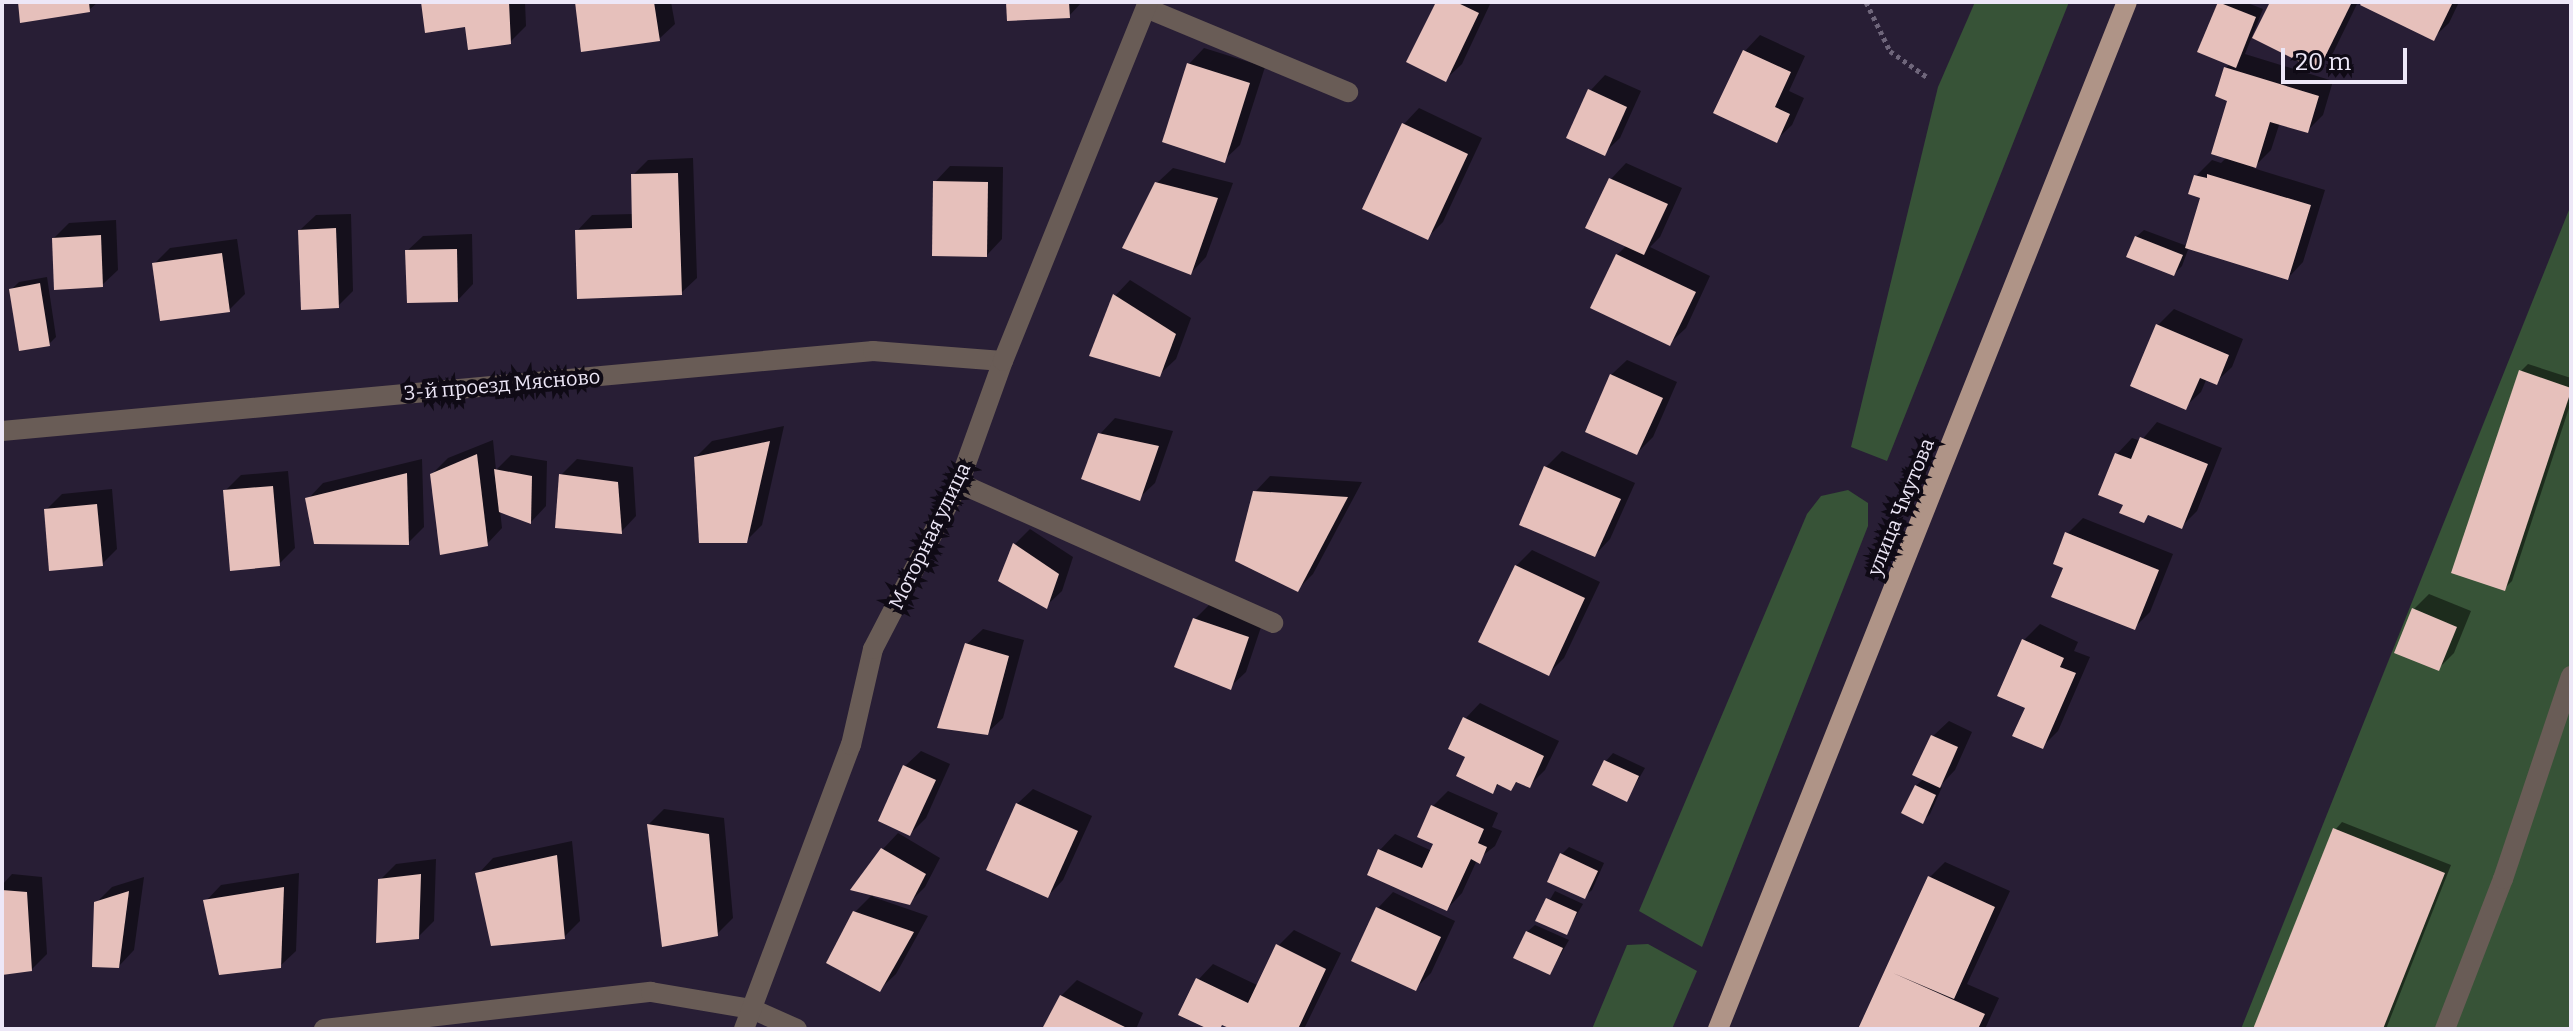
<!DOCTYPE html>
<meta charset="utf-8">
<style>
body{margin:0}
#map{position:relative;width:2573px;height:1031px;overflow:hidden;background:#281e35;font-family:Bitter,serif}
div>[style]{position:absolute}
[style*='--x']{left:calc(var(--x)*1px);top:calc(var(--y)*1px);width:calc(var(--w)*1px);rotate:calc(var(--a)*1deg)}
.green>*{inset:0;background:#375337}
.shadow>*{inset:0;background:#0007}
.building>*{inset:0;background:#e6c0bb}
.path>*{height:5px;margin-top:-2.5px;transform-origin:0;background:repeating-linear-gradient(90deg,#6f667b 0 4px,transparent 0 8px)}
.minor>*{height:20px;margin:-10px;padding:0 10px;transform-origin:10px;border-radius:10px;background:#695c56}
.major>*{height:20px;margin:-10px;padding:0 10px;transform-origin:10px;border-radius:10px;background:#af9487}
span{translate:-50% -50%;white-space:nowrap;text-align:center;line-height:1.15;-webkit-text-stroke:8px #0f0a15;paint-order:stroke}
.street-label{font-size:20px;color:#ede7f7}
.frame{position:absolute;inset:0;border:4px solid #ede7f7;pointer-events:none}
.scale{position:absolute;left:2281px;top:48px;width:126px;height:36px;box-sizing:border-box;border:4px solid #ede7f7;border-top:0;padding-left:10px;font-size:24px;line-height:28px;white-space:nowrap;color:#ede7f7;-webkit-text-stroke:6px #0f0a15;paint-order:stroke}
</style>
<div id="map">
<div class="green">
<i style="clip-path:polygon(1975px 2px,2069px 2px,1887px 461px,1851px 447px,1938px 87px)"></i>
<i style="clip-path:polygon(2571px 205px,2571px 1029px,2241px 1029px)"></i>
<i style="clip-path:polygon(1848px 490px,1868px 503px,1868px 526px,1702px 947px,1639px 911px,1807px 514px,1821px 496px)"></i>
<i style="clip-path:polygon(1648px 944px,1697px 971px,1672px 1029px,1592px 1029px,1627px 945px)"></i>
</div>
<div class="shadow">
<i style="clip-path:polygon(20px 2px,98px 2px,89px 10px)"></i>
<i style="clip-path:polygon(423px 2px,525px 2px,526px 26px,510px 42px)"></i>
<i style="clip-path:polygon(577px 2px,671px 2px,675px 24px,659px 39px)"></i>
<i style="clip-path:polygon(1008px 2px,1082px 2px,1069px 16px)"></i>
<i style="clip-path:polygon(1438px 2px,1491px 2px,1462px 64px,1446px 79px)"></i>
<i style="clip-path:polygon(2220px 2px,2245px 2px,2263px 9px,2245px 54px,2333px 81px,2323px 115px,2307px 131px,2280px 122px,2271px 150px,2253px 168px,2325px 190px,2303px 262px,2288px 278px,2189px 247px,2182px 266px,2174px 274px,2136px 237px,2144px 230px,2187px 246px,2202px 197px,2196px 176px,2212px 160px,2221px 163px,2227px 157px,2230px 99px,2226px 68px,2230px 64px,2200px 51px)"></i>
<i style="clip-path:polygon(2273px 2px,2358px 2px,2333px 53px,2318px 68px)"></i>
<i style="clip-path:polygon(2364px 2px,2459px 2px,2449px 23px,2433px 38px)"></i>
<i style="clip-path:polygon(1760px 35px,1805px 56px,1789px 91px,1804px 98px,1792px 125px,1776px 140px,1745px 51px)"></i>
<i style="clip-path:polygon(1204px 48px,1265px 67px,1240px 145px,1224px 160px,1189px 64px)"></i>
<i style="clip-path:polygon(1605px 75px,1641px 91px,1620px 138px,1604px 153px,1590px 91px)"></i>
<i style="clip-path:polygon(1419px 108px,1482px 138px,1443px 222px,1427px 238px,1404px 124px)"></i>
<i style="clip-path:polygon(693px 158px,697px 278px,681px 293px,577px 231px,592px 215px,634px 214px,633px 175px,648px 160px)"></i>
<i style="clip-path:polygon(1626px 163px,1682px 188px,1660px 237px,1650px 247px,1710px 276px,1686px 328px,1670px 343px,1617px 255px,1627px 245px,1611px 179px)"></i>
<i style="clip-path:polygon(950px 166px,1003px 167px,1002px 239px,987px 255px,935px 182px)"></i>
<i style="clip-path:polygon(1173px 168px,1233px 183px,1206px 257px,1191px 273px,1157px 183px)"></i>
<i style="clip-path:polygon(351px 214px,353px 291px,338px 306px,300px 230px,316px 215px)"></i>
<i style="clip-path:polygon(116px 220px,118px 270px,102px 285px,54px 238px,69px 223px)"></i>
<i style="clip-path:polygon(472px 234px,473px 284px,458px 300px,407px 251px,423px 236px)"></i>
<i style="clip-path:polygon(237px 239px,245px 294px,229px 310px,155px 263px,170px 248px)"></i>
<i style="clip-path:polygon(47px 277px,56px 337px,49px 344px,12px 289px,19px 282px)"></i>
<i style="clip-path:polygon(1130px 280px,1191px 318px,1176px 359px,1160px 374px,1115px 296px)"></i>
<i style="clip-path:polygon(2174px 309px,2243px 339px,2232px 367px,2216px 382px,2207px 378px,2201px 392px,2185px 407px,2158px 325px)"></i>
<i style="clip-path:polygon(1627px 360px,1677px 382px,1653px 437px,1637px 453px,1611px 375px)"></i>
<i style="clip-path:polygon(2528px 364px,2571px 378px,2571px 402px,2512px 581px,2504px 589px,2521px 371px)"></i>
<i style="clip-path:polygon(1115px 418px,1173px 431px,1155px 483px,1139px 498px,1100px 434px)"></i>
<i style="clip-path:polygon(2157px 422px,2222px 448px,2197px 511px,2181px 527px,2150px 514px,2144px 521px,2125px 504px,2117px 454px,2132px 438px,2141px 441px)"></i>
<i style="clip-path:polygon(784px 426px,762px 525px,746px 541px,696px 457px,712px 441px)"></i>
<i style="clip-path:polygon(493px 440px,496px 470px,511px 455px,547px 461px,546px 506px,531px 522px,500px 510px,502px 528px,487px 544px,432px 474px,448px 458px)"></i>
<i style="clip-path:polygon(1562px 451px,1635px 483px,1610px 539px,1595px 555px,1546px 467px)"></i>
<i style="clip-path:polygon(422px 459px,424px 527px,408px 543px,308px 499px,323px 483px)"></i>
<i style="clip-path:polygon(577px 459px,633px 467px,636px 516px,621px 532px,561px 475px)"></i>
<i style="clip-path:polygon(288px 471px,295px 548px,279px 564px,225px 491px,241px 475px)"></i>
<i style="clip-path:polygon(1270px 476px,1362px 482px,1313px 574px,1297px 590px,1255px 492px)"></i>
<i style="clip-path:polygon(112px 489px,117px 549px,102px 564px,46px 510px,62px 494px)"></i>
<i style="clip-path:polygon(2083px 518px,2173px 554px,2150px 612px,2134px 628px,2066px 567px,2067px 534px)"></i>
<i style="clip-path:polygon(1030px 529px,1073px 557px,1062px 591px,1046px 606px,1014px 545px)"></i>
<i style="clip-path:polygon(1532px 550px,1600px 582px,1564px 658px,1549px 673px,1516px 566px)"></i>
<i style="clip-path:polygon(2429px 594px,2471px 611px,2454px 653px,2438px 669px,2414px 609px)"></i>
<i style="clip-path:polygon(1210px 604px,1263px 621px,1246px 672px,1230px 687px,1195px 619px)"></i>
<i style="clip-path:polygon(2040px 624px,2078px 642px,2074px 651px,2090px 657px,2058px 731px,2042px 747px,2027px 707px,2024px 640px)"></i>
<i style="clip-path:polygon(983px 629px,1024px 640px,1003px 718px,987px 733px,967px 644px)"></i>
<i style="clip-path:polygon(1480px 703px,1559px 741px,1545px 770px,1529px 786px,1518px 781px,1511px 788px,1500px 783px,1492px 791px,1468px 756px,1465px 719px)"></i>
<i style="clip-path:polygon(1949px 721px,1972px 732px,1955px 770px,1940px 786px,1942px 787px,1930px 814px,1923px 821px,1916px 786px,1924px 778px,1933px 736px)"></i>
<i style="clip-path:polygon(921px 751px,950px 764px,926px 818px,910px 834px,905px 766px)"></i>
<i style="clip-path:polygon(1613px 753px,1645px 768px,1627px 799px,1606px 761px)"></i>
<i style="clip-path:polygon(1033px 789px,1092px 816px,1063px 880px,1048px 896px,1017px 804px)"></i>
<i style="clip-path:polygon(1448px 791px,1498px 813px,1492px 827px,1502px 831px,1495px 846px,1477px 860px,1462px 893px,1447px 909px,1380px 850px,1395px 834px,1432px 851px,1435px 843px,1432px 807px)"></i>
<i style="clip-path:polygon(664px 809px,724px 818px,733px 918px,717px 934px,649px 824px)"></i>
<i style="clip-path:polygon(2342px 822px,2451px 865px,2386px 1029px,2255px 1029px,2335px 830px)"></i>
<i style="clip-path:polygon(898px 833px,940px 858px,925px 887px,909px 903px,874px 894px,873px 897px,928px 916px,896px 974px,880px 989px,855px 912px,873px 894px,883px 849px)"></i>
<i style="clip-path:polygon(572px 841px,580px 921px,564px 937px,478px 874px,493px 858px)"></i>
<i style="clip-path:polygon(1569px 847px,1604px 863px,1592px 890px,1584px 897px,1561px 855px)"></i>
<i style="clip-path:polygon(436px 859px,434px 921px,418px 937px,380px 880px,396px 864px)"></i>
<i style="clip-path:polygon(1945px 862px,2010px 891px,1967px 984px,1999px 998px,1985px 1029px,1860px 1029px,1930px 877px)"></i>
<i style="clip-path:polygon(299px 873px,296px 951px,280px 966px,206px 901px,221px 885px)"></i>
<i style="clip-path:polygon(12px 874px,42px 877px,47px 954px,31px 970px,2px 973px,2px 885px)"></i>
<i style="clip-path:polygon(144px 877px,134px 950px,119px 966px,96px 903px,112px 887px)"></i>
<i style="clip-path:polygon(1555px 891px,1583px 904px,1566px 933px,1538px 920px)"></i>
<i style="clip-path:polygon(1393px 892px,1455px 921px,1431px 973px,1415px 989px,1378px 908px)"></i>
<i style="clip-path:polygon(1535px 925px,1569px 940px,1550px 973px,1527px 932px)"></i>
<i style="clip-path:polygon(1294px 930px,1341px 953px,1304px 1029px,1236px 1029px,1225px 1024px,1213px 1029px,1198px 980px,1213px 964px,1259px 986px,1278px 946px)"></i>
<i style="clip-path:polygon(1077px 980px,1143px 1013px,1136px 1029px,1045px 1029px,1061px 996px)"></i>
</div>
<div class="building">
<i style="clip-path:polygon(18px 2px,89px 2px,90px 12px,20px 23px)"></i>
<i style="clip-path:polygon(421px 2px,509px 2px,511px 44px,468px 50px,465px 27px,425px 33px)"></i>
<i style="clip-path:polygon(575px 2px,654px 2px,660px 41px,581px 52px)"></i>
<i style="clip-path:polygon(1006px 2px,1069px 2px,1070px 18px,1007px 21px)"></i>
<i style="clip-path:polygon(1436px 2px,1456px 2px,1479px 13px,1446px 82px,1406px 62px)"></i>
<i style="clip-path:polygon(2218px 2px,2256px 17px,2236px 68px,2197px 52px)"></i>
<i style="clip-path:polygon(2270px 2px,2352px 2px,2318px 71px,2252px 38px)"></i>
<i style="clip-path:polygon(2362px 2px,2453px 2px,2434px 41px,2360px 5px)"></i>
<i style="clip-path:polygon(1743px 50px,1791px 72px,1775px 107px,1790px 114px,1777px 143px,1713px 113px)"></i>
<i style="clip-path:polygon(1187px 63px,1250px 83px,1225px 163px,1162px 142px)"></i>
<i style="clip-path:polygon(2224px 67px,2319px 96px,2308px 133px,2270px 122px,2256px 168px,2211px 154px,2227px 101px,2215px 96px)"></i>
<i style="clip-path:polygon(1588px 89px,1627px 107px,1605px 156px,1566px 138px)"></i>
<i style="clip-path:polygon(1402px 123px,1468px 154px,1428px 240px,1362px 209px)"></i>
<i style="clip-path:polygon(678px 173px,682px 295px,577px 299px,575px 230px,632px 228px,631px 174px)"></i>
<i style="clip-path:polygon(2207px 174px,2311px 205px,2288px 280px,2185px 248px,2200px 198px,2188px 194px,2194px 175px,2207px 178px)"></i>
<i style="clip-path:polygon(1609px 178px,1668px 204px,1644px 255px,1585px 228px)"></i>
<i style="clip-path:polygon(933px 181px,988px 182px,987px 257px,932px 256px)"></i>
<i style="clip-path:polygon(1155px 182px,1218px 198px,1191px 275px,1122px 248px)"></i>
<i style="clip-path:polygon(336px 228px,339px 308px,301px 310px,298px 230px)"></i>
<i style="clip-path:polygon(101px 235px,103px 287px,54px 290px,52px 238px)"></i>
<i style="clip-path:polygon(2135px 236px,2183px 255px,2174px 276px,2126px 257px)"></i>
<i style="clip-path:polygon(457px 249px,458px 302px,407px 303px,405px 250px)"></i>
<i style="clip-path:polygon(222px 253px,230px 312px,160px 321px,152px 263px)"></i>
<i style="clip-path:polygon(1616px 254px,1696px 292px,1670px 346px,1590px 308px)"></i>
<i style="clip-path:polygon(40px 283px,50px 346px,19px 351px,9px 289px)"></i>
<i style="clip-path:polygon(1113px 294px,1176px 334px,1160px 377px,1089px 356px)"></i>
<i style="clip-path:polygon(2156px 324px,2229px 355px,2217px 385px,2200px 378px,2186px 410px,2130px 386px)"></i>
<i style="clip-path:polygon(2519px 370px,2571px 388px,2571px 391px,2505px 591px,2451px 573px)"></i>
<i style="clip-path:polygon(1610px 374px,1663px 398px,1637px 455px,1585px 432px)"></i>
<i style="clip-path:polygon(1098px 433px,1159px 446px,1140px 501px,1081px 479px)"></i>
<i style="clip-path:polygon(2140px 437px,2208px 464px,2182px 529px,2148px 515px,2144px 523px,2119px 513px,2123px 505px,2098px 495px,2115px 453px,2131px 459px)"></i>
<i style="clip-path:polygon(770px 441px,747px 543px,699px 543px,694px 457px)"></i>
<i style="clip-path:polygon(477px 454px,488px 546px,440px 555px,430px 474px)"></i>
<i style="clip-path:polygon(1544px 466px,1621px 499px,1595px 557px,1519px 525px)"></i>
<i style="clip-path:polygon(494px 469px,532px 476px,531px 524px,499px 512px)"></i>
<i style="clip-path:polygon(407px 473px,409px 545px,314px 544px,305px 498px)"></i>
<i style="clip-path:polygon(559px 474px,618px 482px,622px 534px,555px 528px)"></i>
<i style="clip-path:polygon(273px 486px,280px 566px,230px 571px,223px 490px)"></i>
<i style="clip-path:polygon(1253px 491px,1348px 497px,1298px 592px,1235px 561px)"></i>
<i style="clip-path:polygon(97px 504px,103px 566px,49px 571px,44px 509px)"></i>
<i style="clip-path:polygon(2065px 532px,2159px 570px,2135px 630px,2051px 597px,2063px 568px,2053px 564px)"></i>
<i style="clip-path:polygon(1013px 543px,1059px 574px,1047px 609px,998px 581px)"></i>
<i style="clip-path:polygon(1515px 565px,1585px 598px,1549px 676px,1478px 642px)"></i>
<i style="clip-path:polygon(2412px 608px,2457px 627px,2439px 671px,2394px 653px)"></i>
<i style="clip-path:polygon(1193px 618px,1249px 637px,1231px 690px,1174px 667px)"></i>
<i style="clip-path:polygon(2022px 639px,2064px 658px,2060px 667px,2076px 673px,2043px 749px,2012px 736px,2025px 708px,1997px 696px)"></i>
<i style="clip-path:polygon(965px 643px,1009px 656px,988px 735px,937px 728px)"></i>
<i style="clip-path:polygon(1463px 717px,1544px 756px,1530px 788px,1516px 782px,1511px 791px,1497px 784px,1493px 794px,1456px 776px,1465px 757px,1448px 749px)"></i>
<i style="clip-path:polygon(1931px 735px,1958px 747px,1940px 788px,1912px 775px)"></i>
<i style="clip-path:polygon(1604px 760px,1639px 776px,1627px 802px,1592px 785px)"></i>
<i style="clip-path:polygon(903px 765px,936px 780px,910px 836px,878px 821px)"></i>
<i style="clip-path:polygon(1915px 785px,1936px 795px,1923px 824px,1901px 813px)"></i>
<i style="clip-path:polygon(1016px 803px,1078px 831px,1048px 898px,986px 870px)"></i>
<i style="clip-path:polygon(1431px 805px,1484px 829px,1478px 843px,1487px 847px,1480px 864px,1471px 859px,1447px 911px,1367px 875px,1378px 849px,1422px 868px,1433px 844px,1417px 837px)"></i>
<i style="clip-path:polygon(647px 824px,709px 834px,718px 936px,662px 947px)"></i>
<i style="clip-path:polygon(2333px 828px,2445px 873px,2383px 1029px,2253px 1029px)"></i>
<i style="clip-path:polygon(881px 848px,926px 874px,910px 905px,850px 890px)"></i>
<i style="clip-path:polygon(1560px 853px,1598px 871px,1585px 899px,1547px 882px)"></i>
<i style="clip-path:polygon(557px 855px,565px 939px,491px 946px,475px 873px)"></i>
<i style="clip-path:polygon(421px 874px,419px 939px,376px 943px,378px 879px)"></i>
<i style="clip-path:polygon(1928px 876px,1995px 907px,1954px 999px,1893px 973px,1985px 1014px,1978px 1029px,1858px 1029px)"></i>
<i style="clip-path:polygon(284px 887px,281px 968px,219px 975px,203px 900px)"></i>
<i style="clip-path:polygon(2px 890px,27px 892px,32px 971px,2px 975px)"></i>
<i style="clip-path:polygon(129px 891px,119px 968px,92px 967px,94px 902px)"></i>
<i style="clip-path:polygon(1546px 898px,1577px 912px,1567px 935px,1535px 921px)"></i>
<i style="clip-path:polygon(1376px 907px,1441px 937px,1416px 991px,1351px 961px)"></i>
<i style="clip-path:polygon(853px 911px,914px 932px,880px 992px,826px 963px)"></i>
<i style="clip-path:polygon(1526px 931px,1563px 948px,1550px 975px,1513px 958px)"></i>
<i style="clip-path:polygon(1276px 944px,1326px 969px,1298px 1029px,1231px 1029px,1222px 1025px,1220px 1029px,1208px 1029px,1178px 1015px,1196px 978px,1248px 1003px)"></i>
<i style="clip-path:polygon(1060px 995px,1129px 1029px,1042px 1029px)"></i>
</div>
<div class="path">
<i style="--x:1866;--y:2;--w:55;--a:63.9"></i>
<i style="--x:1890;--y:51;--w:45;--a:35.1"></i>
</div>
<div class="minor">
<i style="--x:1146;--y:8;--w:219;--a:22.6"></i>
<i style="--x:2;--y:431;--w:875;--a:-5.25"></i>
<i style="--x:873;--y:351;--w:130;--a:4.4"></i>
<i style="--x:959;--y:483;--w:344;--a:24"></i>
<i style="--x:324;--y:1029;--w:329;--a:-6.5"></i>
<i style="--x:651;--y:992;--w:102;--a:9.6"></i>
<i style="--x:752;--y:1009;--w:49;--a:24"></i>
<i style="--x:744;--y:1029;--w:303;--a:-69.4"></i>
<i style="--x:851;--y:745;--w:98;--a:-77.1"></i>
<i style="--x:873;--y:649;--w:187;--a:-62.6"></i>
<i style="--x:959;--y:483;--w:130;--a:-70.2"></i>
<i style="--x:1003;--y:361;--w:387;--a:-68"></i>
<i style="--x:2445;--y:1029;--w:161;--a:-68.9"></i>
<i style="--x:2503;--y:879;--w:214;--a:-71.5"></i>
</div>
<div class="major">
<i style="--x:1718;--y:1029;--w:1105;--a:-68.29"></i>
</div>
<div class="street-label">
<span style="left:502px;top:385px;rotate:-5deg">3-й проезд Мясново</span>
<span style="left:1901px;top:507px;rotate:-68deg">улица Чмутова</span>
<span style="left:930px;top:536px;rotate:-64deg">Моторная улица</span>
</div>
<div class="frame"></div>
<div class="scale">20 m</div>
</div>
